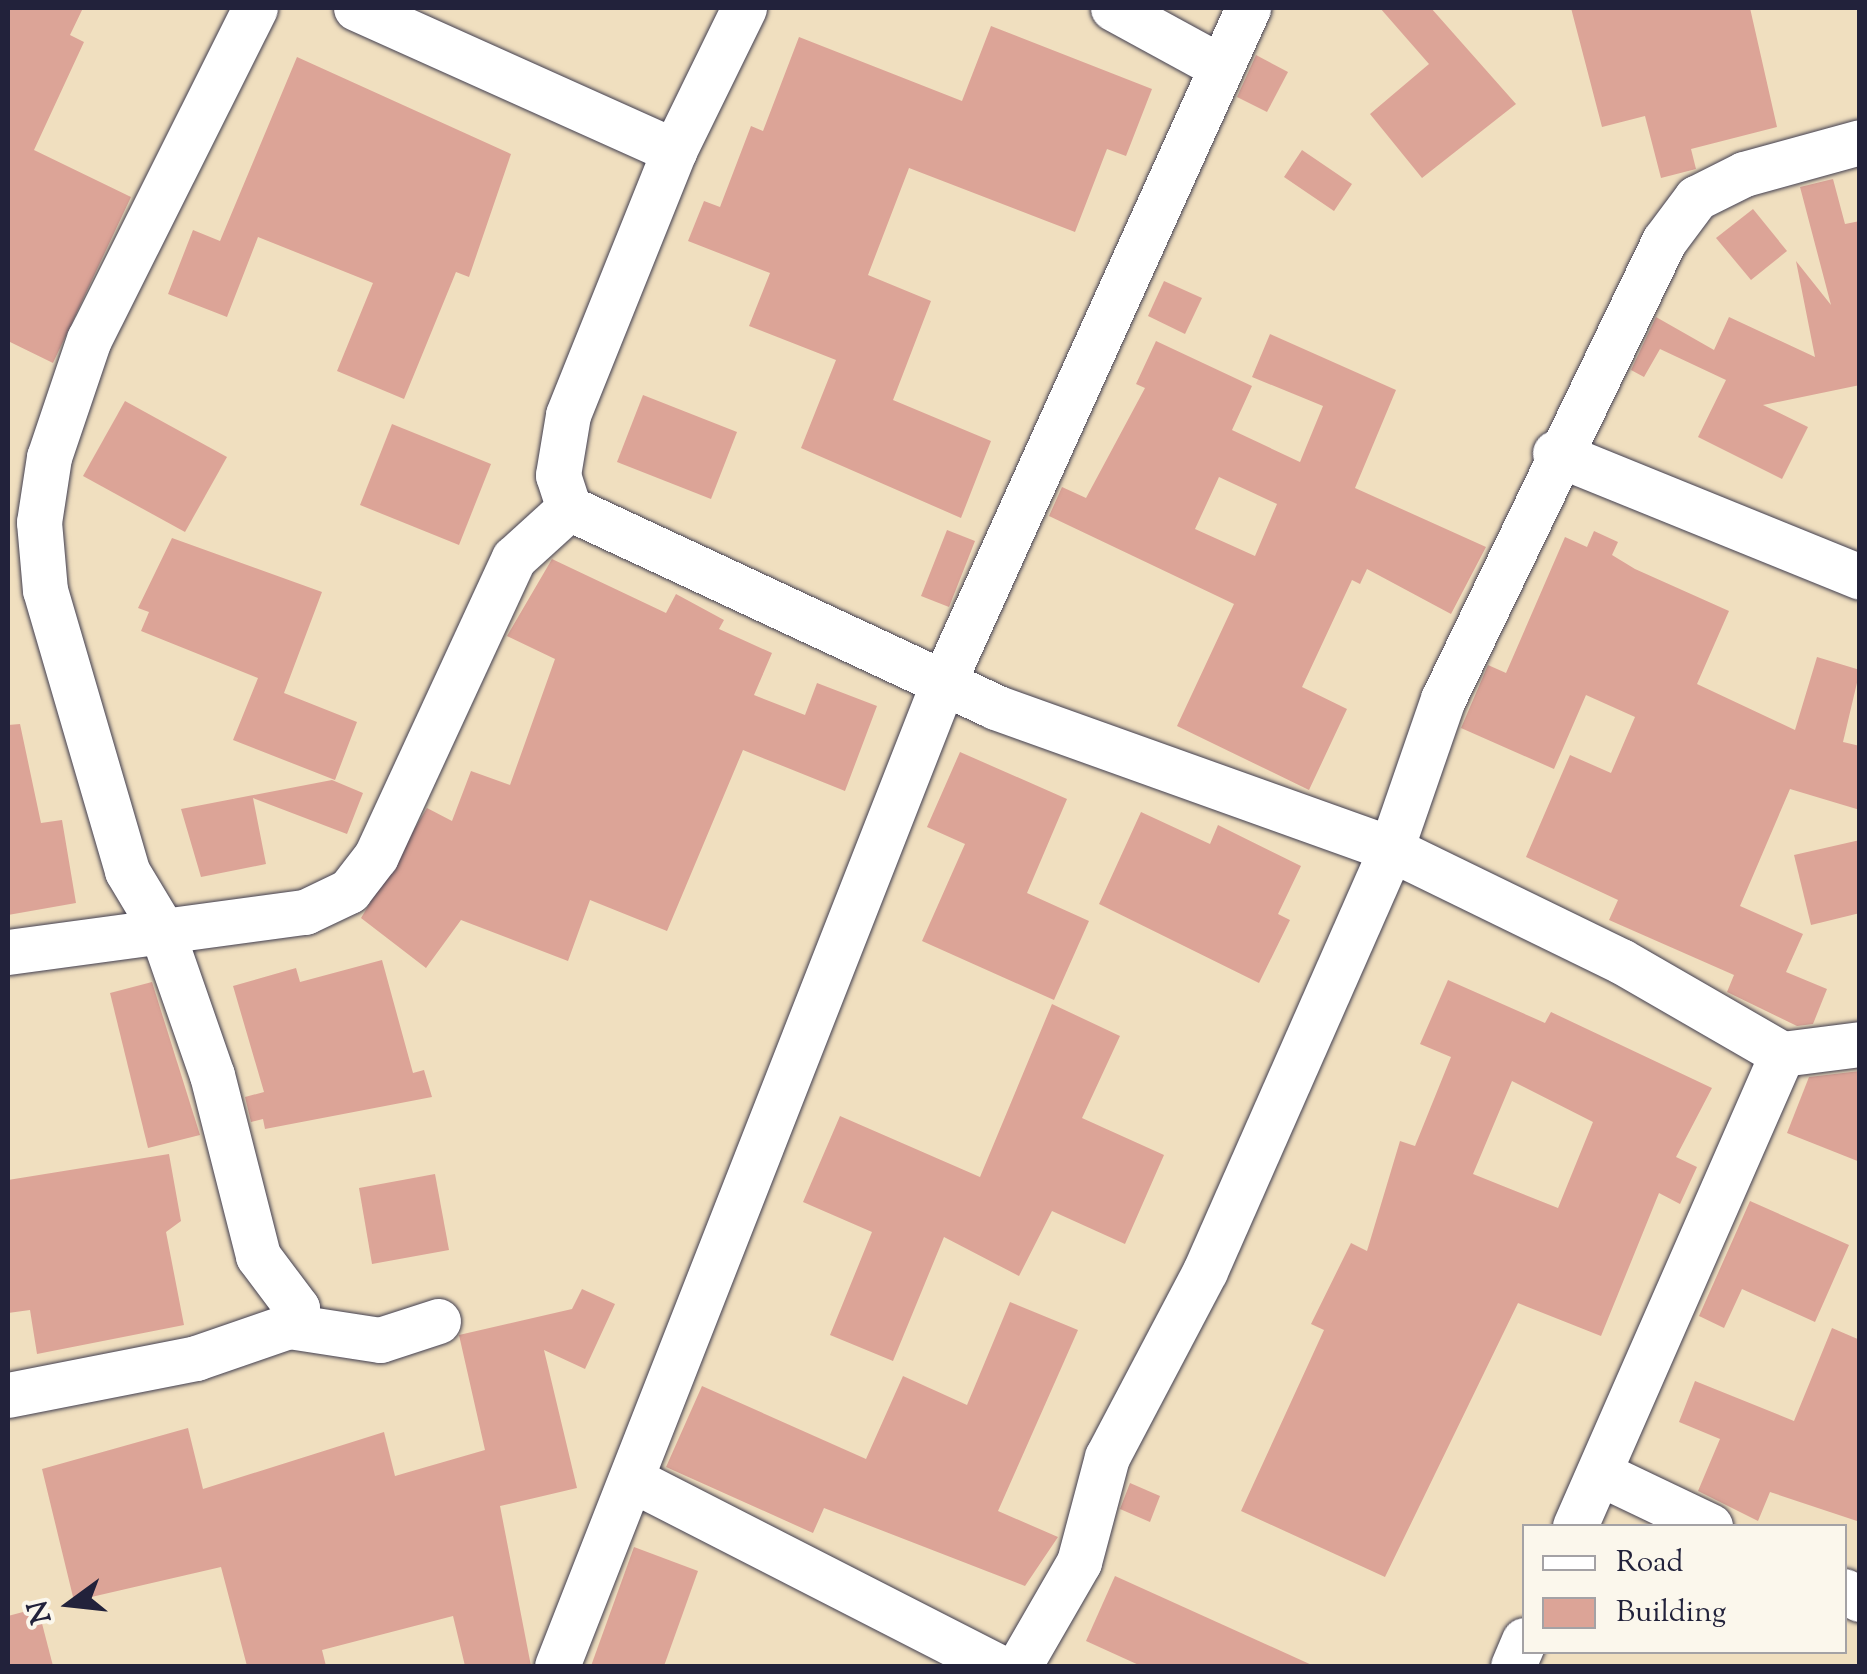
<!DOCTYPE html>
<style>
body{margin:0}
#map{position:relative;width:1867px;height:1674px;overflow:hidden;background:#f0dfbf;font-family:"Sorts Mill Goudy",serif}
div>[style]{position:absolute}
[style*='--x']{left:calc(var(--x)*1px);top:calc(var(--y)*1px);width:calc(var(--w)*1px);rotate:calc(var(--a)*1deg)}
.building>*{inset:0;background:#dca497}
.roads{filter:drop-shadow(0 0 2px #413e4f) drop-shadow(0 0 2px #413e4f)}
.minor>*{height:45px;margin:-22.5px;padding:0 22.5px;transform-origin:22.5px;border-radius:22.5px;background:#fff}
span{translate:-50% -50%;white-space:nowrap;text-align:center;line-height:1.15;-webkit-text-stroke:9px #fbf7ec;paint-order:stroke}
.frame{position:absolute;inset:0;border:10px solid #22223b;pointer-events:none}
.legend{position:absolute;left:1522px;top:1524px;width:325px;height:130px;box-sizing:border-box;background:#fbf7ec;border:2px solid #a4a2a5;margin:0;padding:12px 18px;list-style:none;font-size:30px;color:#22223b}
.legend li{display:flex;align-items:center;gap:20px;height:50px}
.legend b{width:50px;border:2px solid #a4a2a5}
.north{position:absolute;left:20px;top:1554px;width:100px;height:100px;-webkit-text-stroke:8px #fbf7ec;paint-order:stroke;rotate:255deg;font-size:28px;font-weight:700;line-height:40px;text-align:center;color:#22223b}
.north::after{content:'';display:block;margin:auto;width:35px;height:45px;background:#22223b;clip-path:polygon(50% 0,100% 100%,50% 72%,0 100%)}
</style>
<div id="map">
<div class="building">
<i style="clip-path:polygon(8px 8px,83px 8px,70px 35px,84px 42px,34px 150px,131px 197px,53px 363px,8px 341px)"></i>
<i style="clip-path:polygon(1380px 8px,1431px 8px,1516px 104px,1422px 178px,1370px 114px,1429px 64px)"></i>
<i style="clip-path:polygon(1571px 8px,1750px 8px,1777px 127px,1691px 149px,1696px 169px,1661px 178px,1645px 116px,1602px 127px)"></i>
<i style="clip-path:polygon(991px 26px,1152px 89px,1126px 156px,1107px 149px,1075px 232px,909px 168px,868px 275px,931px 301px,893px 400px,991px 441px,961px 518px,801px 448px,836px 360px,749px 326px,770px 273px,688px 241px,704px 201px,720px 207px,751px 126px,763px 131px,799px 37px,962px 101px)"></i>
<i style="clip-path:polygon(1256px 55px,1288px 72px,1267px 112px,1237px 97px)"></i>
<i style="clip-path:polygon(297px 57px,511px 154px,469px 277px,456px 272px,404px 399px,337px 371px,373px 283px,258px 237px,227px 317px,168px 294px,193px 230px,220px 241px)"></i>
<i style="clip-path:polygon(1302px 150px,1352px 184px,1334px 211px,1284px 177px)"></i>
<i style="clip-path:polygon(1833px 179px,1845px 224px,1860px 221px,1860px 385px,1763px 405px,1808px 427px,1782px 479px,1698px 437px,1726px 380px,1660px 349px,1644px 377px,1631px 370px,1656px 317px,1714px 350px,1729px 317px,1815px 357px,1796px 261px,1831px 305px,1800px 187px)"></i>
<i style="clip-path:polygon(1753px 209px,1787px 251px,1751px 280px,1716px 238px)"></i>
<i style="clip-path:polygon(1164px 281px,1202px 298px,1185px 334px,1148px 316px)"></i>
<i style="clip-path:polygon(evenodd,1270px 334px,1396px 390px,1355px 488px,1486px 547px,1451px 614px,1367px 569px,1360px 584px,1352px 580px,1302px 687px,1347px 709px,1309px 790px,1177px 726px,1234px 604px,1049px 516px,1062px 487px,1086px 498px,1145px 388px,1136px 384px,1156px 341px,1252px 386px,1232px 430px,1300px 462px,1323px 406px,1252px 377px,1270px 334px,1219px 477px,1277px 504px,1255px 556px,1195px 529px,1219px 477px)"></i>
<i style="clip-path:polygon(643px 395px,737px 432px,711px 499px,617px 462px)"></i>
<i style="clip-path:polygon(125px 401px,227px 457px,185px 532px,83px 476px)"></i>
<i style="clip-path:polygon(392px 424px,491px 464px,459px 545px,360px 505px)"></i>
<i style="clip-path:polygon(947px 530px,975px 541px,949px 607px,921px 596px)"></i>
<i style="clip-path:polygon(1594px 531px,1618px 542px,1612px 555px,1635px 569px,1729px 611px,1697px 684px,1795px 730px,1817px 657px,1860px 670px,1843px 742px,1860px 746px,1860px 810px,1790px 789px,1740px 906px,1803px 934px,1786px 972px,1827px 989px,1813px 1024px,1797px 1026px,1727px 992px,1734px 975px,1609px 920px,1618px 900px,1526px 857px,1570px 755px,1611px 773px,1635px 717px,1586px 695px,1554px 769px,1461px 728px,1488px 665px,1506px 673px,1565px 537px,1587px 547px)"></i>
<i style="clip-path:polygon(172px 538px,322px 592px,284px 693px,357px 722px,335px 780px,233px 740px,258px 678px,141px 631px,149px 612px,138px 608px)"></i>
<i style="clip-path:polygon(552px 559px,666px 613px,676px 594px,724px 620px,719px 629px,772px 653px,754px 695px,805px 715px,817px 683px,877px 706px,845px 791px,743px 750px,667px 931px,590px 900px,568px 961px,461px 920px,426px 968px,361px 918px,427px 808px,452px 821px,471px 771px,510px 785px,555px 659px,507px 636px)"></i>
<i style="clip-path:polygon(20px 724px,41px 823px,62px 820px,76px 903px,8px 915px,8px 725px)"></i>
<i style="clip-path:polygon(960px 752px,1067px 799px,1027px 893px,1089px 921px,1054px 1000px,922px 941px,965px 844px,927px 827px)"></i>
<i style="clip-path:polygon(332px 780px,363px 793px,347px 834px,253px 798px,266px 864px,201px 877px,181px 809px)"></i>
<i style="clip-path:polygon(1141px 812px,1210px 844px,1218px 825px,1301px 866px,1278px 914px,1290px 920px,1259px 983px,1099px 904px)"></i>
<i style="clip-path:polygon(1860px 840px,1860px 913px,1811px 925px,1794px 855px)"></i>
<i style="clip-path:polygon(382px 960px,413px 1073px,424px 1070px,432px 1097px,265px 1129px,263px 1119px,251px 1122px,245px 1097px,264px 1092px,233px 986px,296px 968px,300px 982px)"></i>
<i style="clip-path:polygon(evenodd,1448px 980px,1545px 1023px,1551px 1012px,1712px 1088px,1676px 1157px,1697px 1167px,1680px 1204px,1659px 1193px,1601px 1336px,1518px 1303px,1385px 1577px,1241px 1511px,1324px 1330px,1311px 1324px,1351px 1243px,1367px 1251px,1400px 1141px,1415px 1146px,1451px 1057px,1420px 1044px,1448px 980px,1512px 1081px,1593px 1122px,1558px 1208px,1473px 1174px,1512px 1081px)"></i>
<i style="clip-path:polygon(152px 982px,200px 1135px,148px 1148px,110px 993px)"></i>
<i style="clip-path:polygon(1052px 1004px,1120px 1036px,1082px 1118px,1164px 1155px,1125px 1244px,1052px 1211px,1019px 1276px,944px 1237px,893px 1361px,830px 1335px,872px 1232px,803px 1202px,840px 1116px,980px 1177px)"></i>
<i style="clip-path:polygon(1860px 1071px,1860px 1162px,1787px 1133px,1809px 1077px)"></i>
<i style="clip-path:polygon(169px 1154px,181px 1221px,166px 1232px,184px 1325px,37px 1354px,30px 1310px,8px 1313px,8px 1180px)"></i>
<i style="clip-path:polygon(435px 1174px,449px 1250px,372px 1264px,359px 1188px)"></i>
<i style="clip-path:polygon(1750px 1201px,1849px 1245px,1815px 1322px,1742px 1289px,1724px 1328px,1699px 1316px)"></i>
<i style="clip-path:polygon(582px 1289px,615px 1304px,585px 1369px,544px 1350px,577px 1488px,500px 1506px,531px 1666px,465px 1666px,453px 1616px,322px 1650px,326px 1666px,247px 1666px,221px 1567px,74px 1601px,42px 1469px,188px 1428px,203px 1489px,384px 1432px,395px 1476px,485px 1450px,459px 1335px,572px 1309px)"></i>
<i style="clip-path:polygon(1010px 1302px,1078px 1330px,998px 1511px,1058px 1537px,1025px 1586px,824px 1508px,813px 1533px,666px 1467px,702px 1386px,866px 1459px,903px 1376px,967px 1405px)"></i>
<i style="clip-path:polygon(1832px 1328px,1860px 1340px,1860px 1522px,1770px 1492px,1758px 1521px,1698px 1491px,1720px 1439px,1679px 1422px,1695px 1381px,1794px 1421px)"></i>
<i style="clip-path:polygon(1130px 1483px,1160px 1496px,1150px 1522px,1120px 1509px)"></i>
<i style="clip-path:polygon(634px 1547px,698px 1571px,664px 1666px,591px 1666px)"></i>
<i style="clip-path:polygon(1115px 1576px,1314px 1666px,1141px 1666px,1086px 1641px)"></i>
<i style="clip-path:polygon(38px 1608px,53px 1666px,8px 1666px,8px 1616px)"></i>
</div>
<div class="roads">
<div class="minor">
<i style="--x:255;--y:8;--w:370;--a:116.6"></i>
<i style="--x:89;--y:339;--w:125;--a:108.7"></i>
<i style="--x:49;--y:457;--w:66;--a:98.7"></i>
<i style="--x:39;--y:522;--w:68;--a:85"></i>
<i style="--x:45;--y:590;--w:293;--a:73.7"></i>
<i style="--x:127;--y:871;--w:64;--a:59"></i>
<i style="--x:160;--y:926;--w:158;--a:70.8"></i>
<i style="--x:212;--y:1075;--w:187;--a:75.7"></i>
<i style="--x:258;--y:1256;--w:65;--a:53.1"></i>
<i style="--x:297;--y:1308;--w:20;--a:114"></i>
<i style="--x:356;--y:8;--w:349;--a:24.2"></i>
<i style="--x:744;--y:8;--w:159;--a:116.1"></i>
<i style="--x:674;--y:151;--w:284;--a:111.9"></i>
<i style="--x:568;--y:415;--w:61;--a:99.5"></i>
<i style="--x:558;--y:475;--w:35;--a:72"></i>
<i style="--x:569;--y:508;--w:470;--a:25"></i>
<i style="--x:995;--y:707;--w:421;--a:19.7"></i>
<i style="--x:1391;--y:849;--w:256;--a:26"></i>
<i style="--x:1621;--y:961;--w:186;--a:30"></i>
<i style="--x:1782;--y:1054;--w:79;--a:-7.3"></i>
<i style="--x:1113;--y:8;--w:123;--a:28.6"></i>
<i style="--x:1555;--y:453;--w:329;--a:22.1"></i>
<i style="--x:8;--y:952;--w:300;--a:-7.7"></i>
<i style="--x:305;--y:912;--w:49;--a:-25.5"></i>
<i style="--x:349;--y:891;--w:44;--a:-52.4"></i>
<i style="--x:376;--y:856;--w:328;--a:-65.2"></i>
<i style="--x:514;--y:558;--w:74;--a:-42.3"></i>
<i style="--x:8;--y:1395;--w:192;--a:-11.1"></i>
<i style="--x:196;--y:1358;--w:98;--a:-19"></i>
<i style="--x:289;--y:1326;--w:92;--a:8.7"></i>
<i style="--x:380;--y:1340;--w:61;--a:-18.1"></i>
<i style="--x:1599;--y:1473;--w:123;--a:25.5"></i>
<i style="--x:633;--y:1480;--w:408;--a:27.1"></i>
<i style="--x:1575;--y:1526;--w:515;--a:-66.32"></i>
<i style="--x:1844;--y:1591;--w:18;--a:27"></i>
<i style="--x:557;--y:1666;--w:1056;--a:-68.56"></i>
<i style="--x:943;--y:683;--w:741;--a:-65.68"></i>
<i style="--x:1019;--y:1666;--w:120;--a:-60"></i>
<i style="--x:1079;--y:1562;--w:109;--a:-75.1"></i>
<i style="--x:1107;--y:1457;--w:210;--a:-62.2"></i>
<i style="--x:1205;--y:1271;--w:461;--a:-66.2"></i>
<i style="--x:1391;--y:849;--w:159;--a:-70.9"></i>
<i style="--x:1443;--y:699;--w:509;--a:-64.24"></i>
<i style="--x:1664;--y:241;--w:54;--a:-53.3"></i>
<i style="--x:1696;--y:198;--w:54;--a:-26.6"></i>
<i style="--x:1744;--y:174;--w:120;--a:-15.4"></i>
<i style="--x:1513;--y:1666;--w:28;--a:-67"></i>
</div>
</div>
<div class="frame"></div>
<ul class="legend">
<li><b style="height:12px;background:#fff"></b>Road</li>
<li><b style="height:28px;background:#dca497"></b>Building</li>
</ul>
<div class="north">N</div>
</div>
